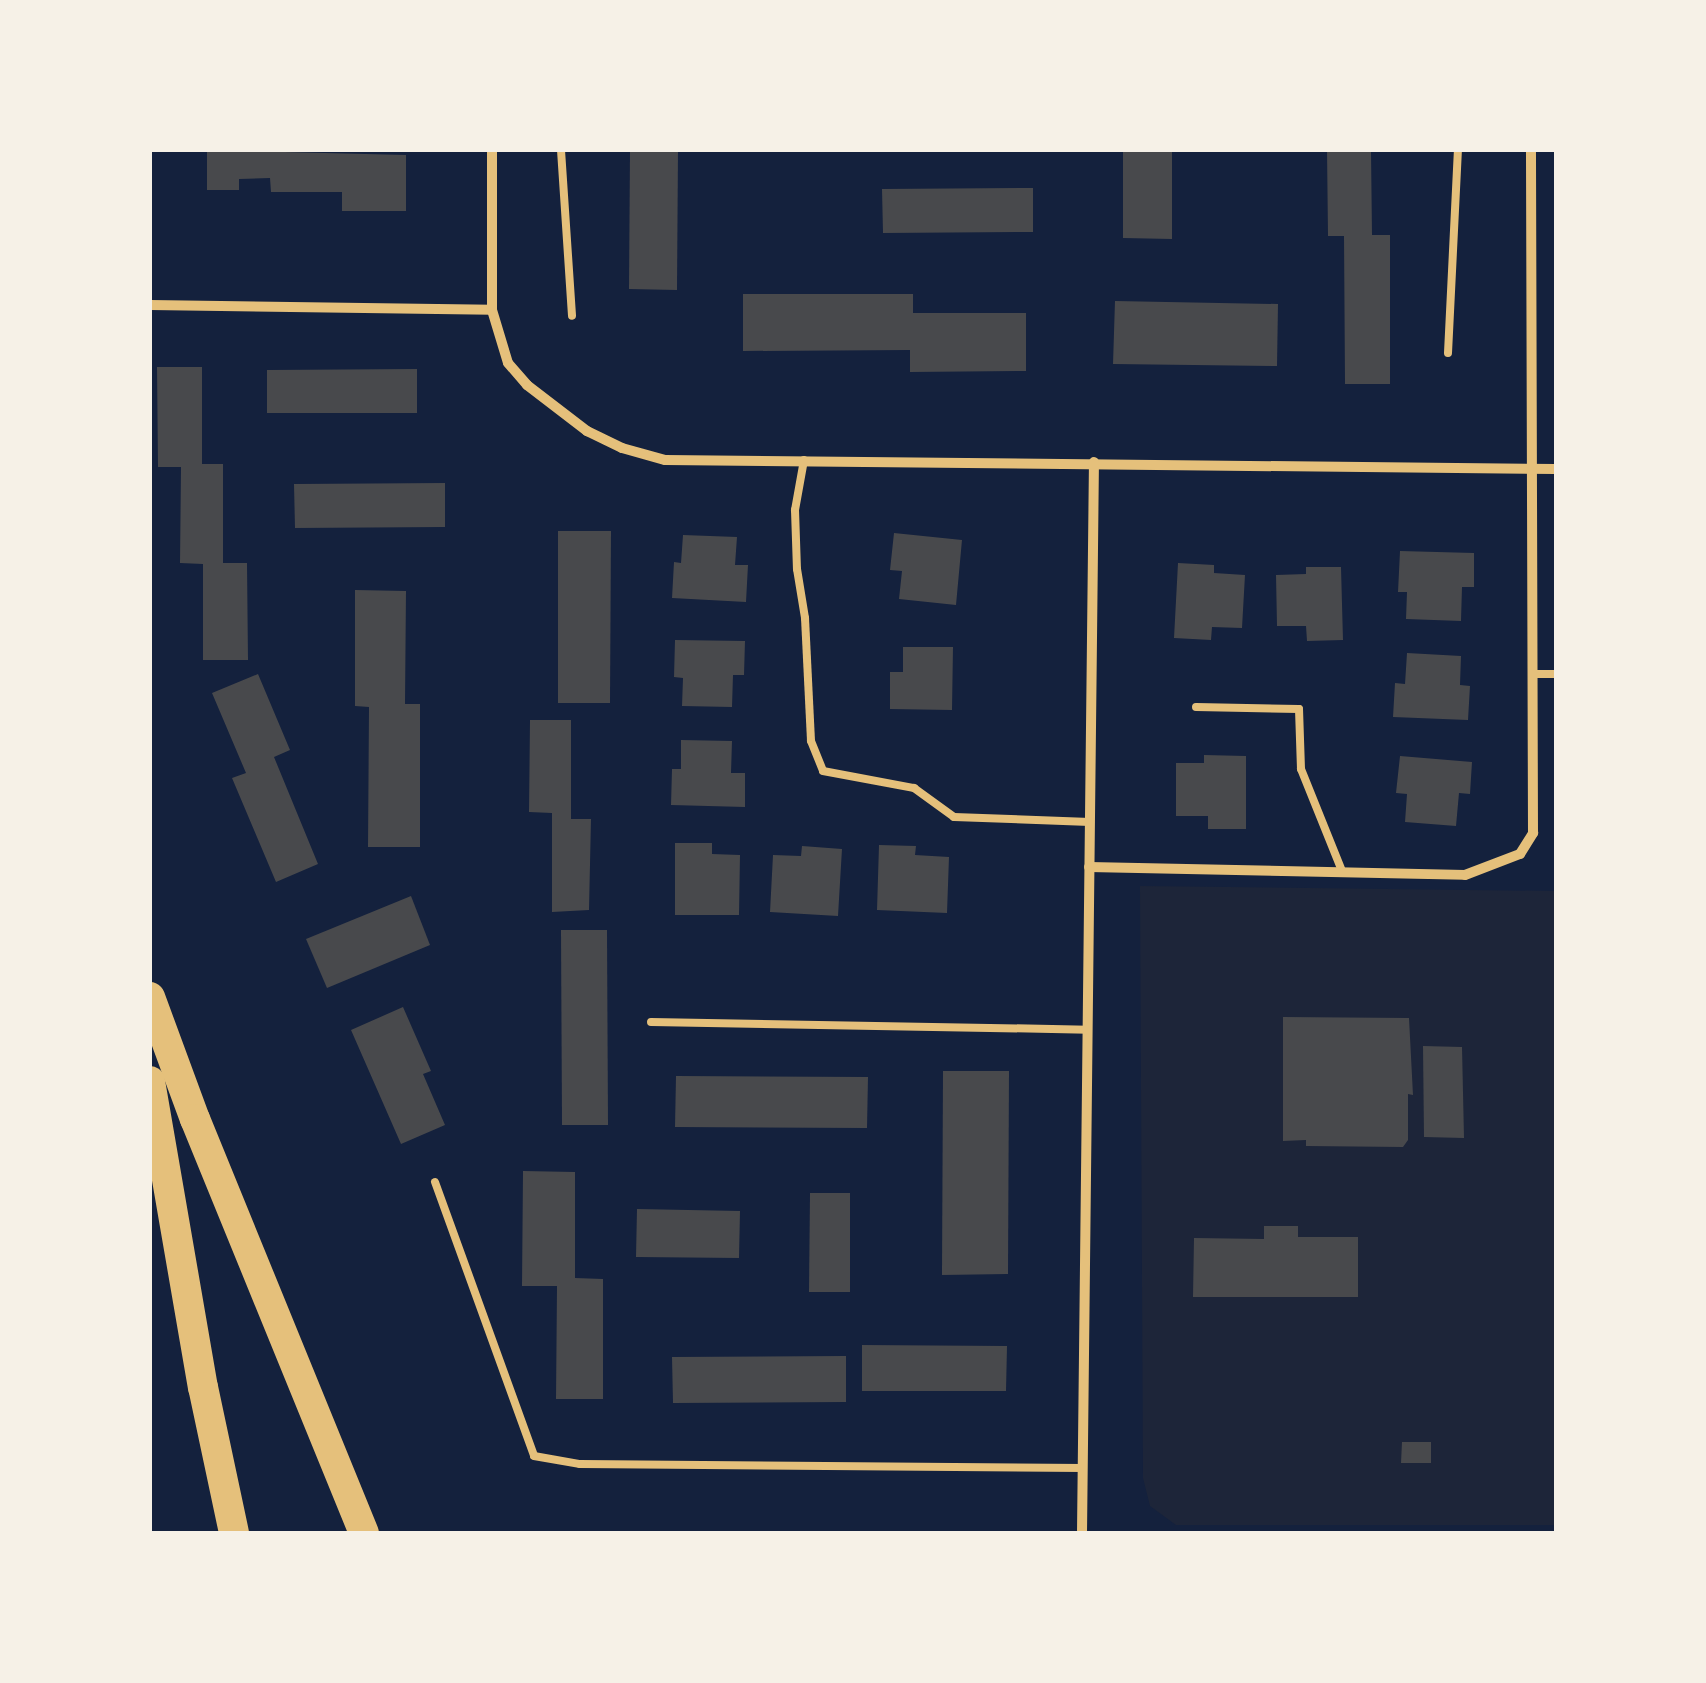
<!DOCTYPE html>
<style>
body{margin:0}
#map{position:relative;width:1706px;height:1683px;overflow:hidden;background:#14213d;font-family:Barlow,sans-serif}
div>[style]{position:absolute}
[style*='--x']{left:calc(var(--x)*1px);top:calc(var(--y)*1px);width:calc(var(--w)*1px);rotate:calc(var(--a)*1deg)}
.green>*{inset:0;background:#1d2539}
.building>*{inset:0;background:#48494c}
.service>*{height:8px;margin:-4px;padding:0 4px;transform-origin:4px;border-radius:4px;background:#e5c07b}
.minor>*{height:10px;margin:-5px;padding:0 5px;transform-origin:5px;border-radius:5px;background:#e5c07b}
.motorway>*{height:30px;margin:-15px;padding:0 15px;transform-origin:15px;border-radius:15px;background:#e5c07b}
span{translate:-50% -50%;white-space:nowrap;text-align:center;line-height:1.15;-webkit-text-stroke:9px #f6f1e7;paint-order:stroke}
.frame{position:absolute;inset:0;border:152px solid #f6f1e7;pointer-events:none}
</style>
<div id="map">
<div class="green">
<i style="clip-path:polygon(1140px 886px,1556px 891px,1556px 1525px,1176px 1525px,1150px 1506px,1143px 1478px)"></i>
</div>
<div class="building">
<i style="clip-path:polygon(207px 150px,406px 155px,406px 211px,342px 211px,342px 192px,271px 192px,270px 178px,239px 179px,239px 190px,207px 190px)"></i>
<i style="clip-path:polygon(630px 150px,678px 150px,677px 290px,629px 289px)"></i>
<i style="clip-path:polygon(1123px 150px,1172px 150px,1172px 239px,1123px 238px)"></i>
<i style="clip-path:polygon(1327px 150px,1371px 150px,1372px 235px,1390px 235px,1390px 384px,1345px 384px,1344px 236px,1328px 236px)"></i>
<i style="clip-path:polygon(1033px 188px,1033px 232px,883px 233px,882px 189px)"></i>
<i style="clip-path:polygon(743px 294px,913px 294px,913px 313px,1026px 313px,1026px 371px,910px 372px,910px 350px,743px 351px)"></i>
<i style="clip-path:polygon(1115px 301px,1278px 304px,1277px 366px,1113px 364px)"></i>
<i style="clip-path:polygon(157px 367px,202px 367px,202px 464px,223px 464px,223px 563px,247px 563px,248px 660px,203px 660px,203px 564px,180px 563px,181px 467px,158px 467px)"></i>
<i style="clip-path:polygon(417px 369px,417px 413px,267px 413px,267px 370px)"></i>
<i style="clip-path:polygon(445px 483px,445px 527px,295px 528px,294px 484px)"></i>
<i style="clip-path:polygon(558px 531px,611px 531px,610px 703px,558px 703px)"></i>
<i style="clip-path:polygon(894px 533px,962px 540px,956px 605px,899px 599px,902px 571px,890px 570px)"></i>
<i style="clip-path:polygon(683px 535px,737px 537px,735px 565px,748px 565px,746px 602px,672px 598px,674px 562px,681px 563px)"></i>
<i style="clip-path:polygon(1400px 551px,1474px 553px,1474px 587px,1462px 587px,1461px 621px,1406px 619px,1407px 592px,1398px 592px)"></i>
<i style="clip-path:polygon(1178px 563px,1214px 565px,1214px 573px,1245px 575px,1242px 628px,1212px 627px,1211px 640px,1174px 638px)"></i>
<i style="clip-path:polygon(1306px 567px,1341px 567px,1343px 640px,1307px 641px,1306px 626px,1277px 626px,1276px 575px,1306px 574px)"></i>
<i style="clip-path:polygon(355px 590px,406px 591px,405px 704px,420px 704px,420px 847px,368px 847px,369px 707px,355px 706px)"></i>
<i style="clip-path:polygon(675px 640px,745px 641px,744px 675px,733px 675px,732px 707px,682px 706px,683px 678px,674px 677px)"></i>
<i style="clip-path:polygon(903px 647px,953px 647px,952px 710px,890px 709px,890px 672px,903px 672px)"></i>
<i style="clip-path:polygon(1407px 653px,1461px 656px,1460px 685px,1470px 686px,1468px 720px,1393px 717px,1395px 683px,1405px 684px)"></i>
<i style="clip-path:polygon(258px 674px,290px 750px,274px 757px,318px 864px,276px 882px,232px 778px,246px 773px,212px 693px)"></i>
<i style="clip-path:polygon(530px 720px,571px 720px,571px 819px,591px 819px,589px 910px,552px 912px,552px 813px,529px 812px)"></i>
<i style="clip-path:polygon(681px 740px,732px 741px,731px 773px,745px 773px,745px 807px,671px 805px,672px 769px,681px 769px)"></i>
<i style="clip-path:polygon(1204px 755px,1246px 756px,1246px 829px,1208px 829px,1208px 816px,1176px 816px,1176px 763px,1204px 763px)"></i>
<i style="clip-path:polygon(1400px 756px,1472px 762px,1470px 794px,1459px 793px,1456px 826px,1405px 822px,1407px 794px,1396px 793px)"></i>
<i style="clip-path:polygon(675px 843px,712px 843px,712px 854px,740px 855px,739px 915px,675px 915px)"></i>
<i style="clip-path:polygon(879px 845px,916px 846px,915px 855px,949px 857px,947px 913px,877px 910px)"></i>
<i style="clip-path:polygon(802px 846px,842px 849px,838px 916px,770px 912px,773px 855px,801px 856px)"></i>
<i style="clip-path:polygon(411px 896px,430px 945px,327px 988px,306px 939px)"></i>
<i style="clip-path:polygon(561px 930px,607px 930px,608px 1125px,562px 1125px)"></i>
<i style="clip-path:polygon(403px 1007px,431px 1071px,423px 1074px,445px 1125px,401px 1144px,351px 1030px)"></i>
<i style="clip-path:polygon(1283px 1017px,1409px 1018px,1413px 1095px,1408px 1094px,1408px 1140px,1403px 1147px,1306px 1146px,1306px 1140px,1283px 1141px)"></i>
<i style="clip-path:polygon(1423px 1046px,1462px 1047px,1464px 1138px,1424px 1137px)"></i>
<i style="clip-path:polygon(943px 1071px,1009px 1071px,1008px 1274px,942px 1275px)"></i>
<i style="clip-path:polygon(676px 1076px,868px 1077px,867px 1128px,675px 1127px)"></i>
<i style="clip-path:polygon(523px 1171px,575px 1172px,575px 1278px,603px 1279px,603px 1399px,556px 1399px,557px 1286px,522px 1286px)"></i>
<i style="clip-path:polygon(810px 1193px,850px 1193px,850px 1292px,809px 1292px)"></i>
<i style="clip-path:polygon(637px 1209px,740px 1211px,739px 1258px,636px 1257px)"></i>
<i style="clip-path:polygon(1264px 1226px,1298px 1226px,1298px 1237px,1358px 1237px,1358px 1297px,1193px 1297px,1194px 1238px,1264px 1239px)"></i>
<i style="clip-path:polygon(862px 1345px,1007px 1346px,1006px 1391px,862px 1391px)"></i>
<i style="clip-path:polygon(846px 1356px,846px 1402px,673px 1403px,672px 1357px)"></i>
<i style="clip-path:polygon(1402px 1442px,1431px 1442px,1431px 1463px,1401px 1463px)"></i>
</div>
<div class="service">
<i style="--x:561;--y:150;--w:166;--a:86.2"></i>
<i style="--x:1448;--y:353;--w:203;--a:-87.2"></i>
<i style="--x:804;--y:460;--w:51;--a:100.2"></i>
<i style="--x:795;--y:510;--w:59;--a:88.1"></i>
<i style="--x:797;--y:569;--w:50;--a:80.7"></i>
<i style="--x:805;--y:618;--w:123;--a:87.2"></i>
<i style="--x:811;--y:741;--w:32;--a:68"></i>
<i style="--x:823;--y:771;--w:93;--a:10.6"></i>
<i style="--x:914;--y:788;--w:49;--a:35.9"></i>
<i style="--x:954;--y:817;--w:136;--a:2.1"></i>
<i style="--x:1533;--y:674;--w:23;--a:0"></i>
<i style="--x:1196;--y:707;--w:103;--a:1.1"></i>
<i style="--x:1299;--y:709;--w:60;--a:88.1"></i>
<i style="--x:1301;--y:769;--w:110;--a:68.1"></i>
<i style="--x:651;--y:1022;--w:437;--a:1"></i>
<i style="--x:435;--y:1182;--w:291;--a:70.1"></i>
<i style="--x:534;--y:1456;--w:47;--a:9.9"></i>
<i style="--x:580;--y:1464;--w:503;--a:0.46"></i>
</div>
<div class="minor">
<i style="--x:492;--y:150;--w:160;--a:90"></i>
<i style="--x:492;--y:310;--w:55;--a:73.2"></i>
<i style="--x:508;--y:363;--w:29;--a:49"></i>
<i style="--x:527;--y:385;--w:76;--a:37.5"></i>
<i style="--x:587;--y:431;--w:39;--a:26"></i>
<i style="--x:622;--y:448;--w:45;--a:15.6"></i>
<i style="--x:665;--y:460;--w:891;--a:0.58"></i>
<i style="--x:150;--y:305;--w:342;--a:0.8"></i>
<i style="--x:1089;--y:867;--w:376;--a:1.2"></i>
<i style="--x:1465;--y:875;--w:59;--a:-20.9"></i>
<i style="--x:1520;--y:854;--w:25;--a:-58"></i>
<i style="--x:1533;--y:833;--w:683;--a:-90.17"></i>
<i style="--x:1082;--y:1533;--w:1071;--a:-89.36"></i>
</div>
<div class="motorway">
<i style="--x:150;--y:997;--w:130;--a:69.8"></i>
<i style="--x:195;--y:1119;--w:447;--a:67.8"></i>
<i style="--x:150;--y:1081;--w:311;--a:80.2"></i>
<i style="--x:203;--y:1387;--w:149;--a:78"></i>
</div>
<div class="frame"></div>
</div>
